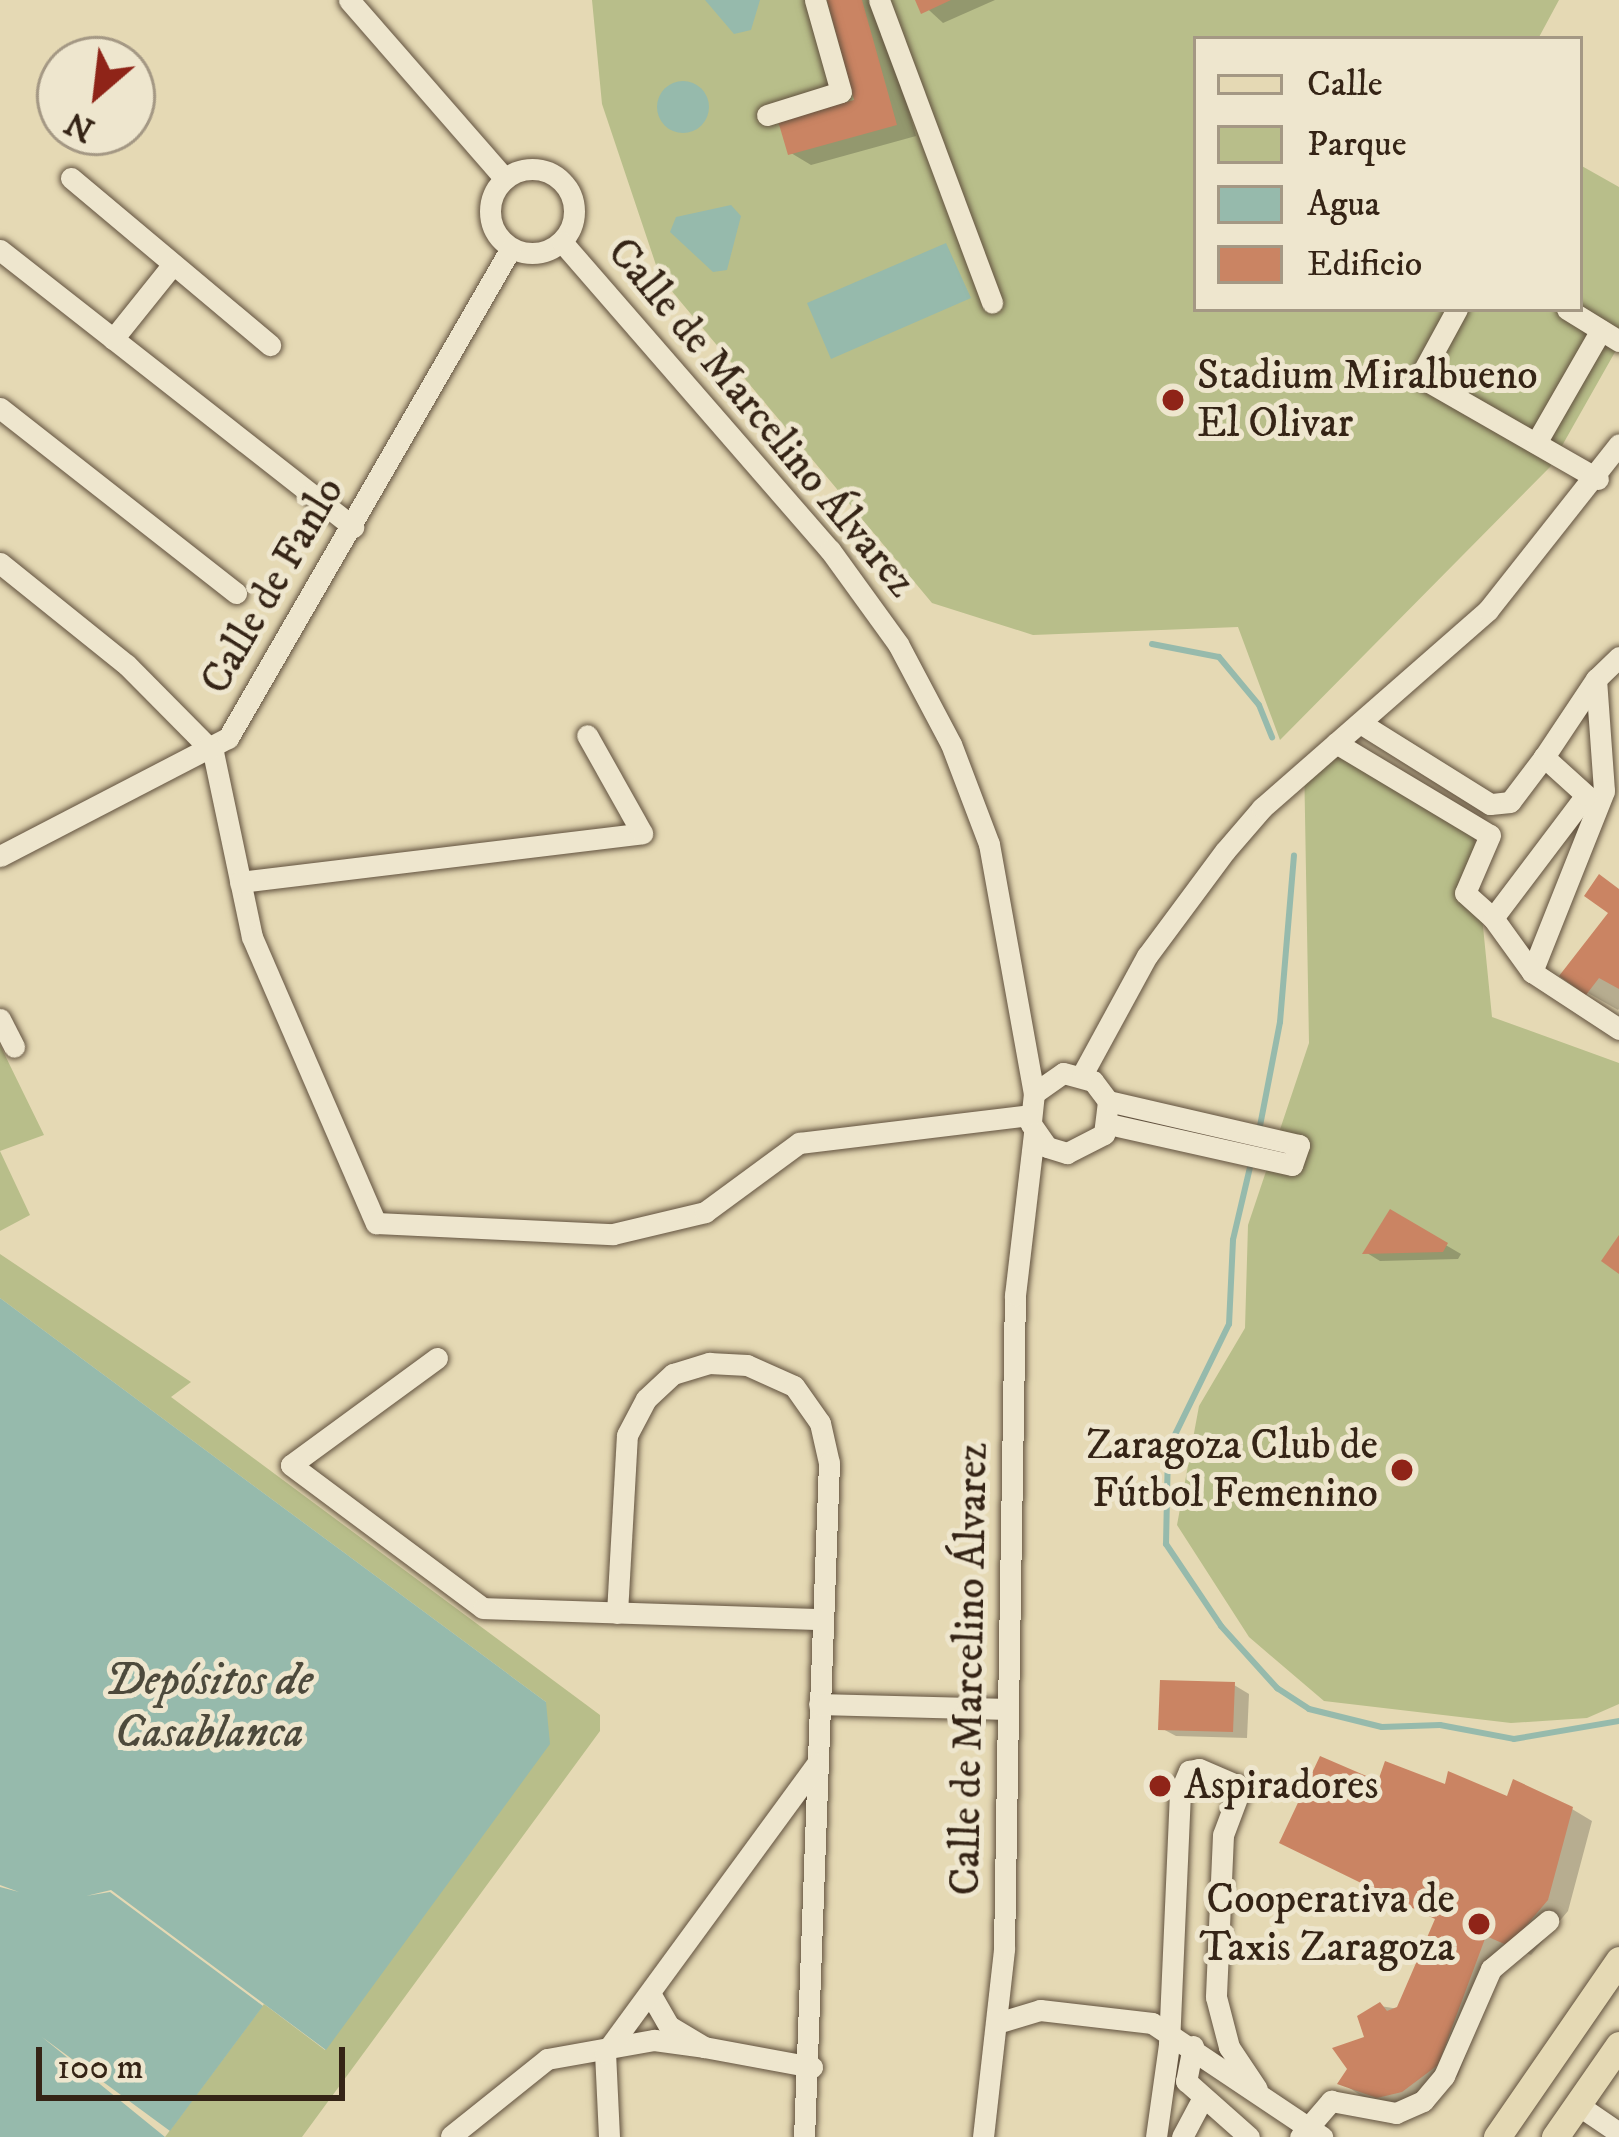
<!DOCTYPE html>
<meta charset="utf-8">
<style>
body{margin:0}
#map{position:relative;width:1619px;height:2137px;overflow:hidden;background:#e5d9b4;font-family:"IM FELL DW Pica",serif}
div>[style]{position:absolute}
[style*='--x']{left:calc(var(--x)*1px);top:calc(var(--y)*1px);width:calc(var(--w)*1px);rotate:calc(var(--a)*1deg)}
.green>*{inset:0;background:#b8be8a}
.water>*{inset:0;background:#96baac}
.round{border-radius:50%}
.shadow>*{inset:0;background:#0003}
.stream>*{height:6px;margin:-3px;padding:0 3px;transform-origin:3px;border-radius:3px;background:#96baac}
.building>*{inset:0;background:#ca8463}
.roads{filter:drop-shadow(0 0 3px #61513e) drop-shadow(0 0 3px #61513e)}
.minor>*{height:21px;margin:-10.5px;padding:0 10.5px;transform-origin:10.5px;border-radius:10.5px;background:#eee6ce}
.minor>.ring{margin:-10.5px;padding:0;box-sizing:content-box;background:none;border:21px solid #eee6ce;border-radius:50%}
.major>*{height:27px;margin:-13.5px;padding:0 13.5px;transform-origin:13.5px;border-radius:13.5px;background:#e5d9b4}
.dots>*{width:33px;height:33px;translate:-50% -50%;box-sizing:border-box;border:6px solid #eee6ce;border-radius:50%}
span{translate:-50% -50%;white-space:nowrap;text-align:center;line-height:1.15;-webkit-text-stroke:10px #eee6ce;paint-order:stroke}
.poi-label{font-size:42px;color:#352416}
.left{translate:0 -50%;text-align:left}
.right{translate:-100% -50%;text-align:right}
.street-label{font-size:42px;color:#352416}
.water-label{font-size:45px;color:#4d4a3c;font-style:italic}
.legend{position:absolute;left:1193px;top:36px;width:390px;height:276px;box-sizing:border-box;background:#eee6ce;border:3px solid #a49884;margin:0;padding:15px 21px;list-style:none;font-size:36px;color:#352416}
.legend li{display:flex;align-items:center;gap:24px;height:60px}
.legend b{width:60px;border:3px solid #a49884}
.north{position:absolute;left:36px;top:36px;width:120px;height:120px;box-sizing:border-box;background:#eee6ce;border:3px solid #a49884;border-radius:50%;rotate:208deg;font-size:33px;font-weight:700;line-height:48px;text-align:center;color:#352416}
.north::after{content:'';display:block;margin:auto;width:42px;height:54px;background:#8f2418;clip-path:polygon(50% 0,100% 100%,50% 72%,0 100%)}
.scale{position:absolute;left:36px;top:2047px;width:309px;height:54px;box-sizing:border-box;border:6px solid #352416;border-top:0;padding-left:15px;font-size:36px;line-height:42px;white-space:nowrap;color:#352416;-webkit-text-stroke:9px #eee6ce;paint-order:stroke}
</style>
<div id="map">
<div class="green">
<i style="clip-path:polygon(592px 0,1559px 0,1538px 39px,1196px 39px,1196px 309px,1580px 309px,1580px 165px,1619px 187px,1619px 345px,1550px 467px,1280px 740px,1238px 627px,1033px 635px,932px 603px,660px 277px,602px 104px)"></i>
<i style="clip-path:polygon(1328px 740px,1473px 826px,1492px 1017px,1619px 1063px,1619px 1704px,1587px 1718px,1511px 1723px,1324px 1701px,1249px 1637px,1177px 1525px,1199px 1406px,1245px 1328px,1248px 1225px,1309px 1043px,1304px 758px)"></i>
<i style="clip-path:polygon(0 1045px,44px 1135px,0 1151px,30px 1215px,0 1231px)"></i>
<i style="clip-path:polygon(0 1254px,191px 1382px,171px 1397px,600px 1715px,600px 1731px,302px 2137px,165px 2137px,264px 2004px,325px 2050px,546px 1702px,0 1298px)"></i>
</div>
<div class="water">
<i style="clip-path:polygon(705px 0,760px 0,751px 30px,734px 34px)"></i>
<i class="round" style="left:657px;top:81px;width:52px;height:52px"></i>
<i style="clip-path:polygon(731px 205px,741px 216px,727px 270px,713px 272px,670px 232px,676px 217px)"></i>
<i style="clip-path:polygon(946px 243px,971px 298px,831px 359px,807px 303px)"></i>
<i style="clip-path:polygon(0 1298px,546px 1702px,550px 1744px,326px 2050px,111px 1890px,86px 1896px,110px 1892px,263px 2006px,170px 2131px,42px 2037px,165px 2137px,0 2137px,0 1887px,19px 1892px,0 1885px)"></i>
</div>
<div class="shadow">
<i style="clip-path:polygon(830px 0,878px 0,916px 136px,811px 165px,791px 153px,858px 102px)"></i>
<i style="clip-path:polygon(918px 0,995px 0,943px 23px)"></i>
<i style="clip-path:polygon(1619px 889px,1619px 1009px,1618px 1010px,1588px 993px)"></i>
<i style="clip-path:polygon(1391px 1213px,1461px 1254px,1458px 1259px,1380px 1261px,1367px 1253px)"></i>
<i style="clip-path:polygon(1234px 1685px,1249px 1694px,1247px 1738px,1176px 1736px,1161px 1728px)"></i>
<i style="clip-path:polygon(1379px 1785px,1447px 1788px,1572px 1809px,1592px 1821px,1568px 1911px,1531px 1955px,1507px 1945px,1458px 2076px,1424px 2102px,1378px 2107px,1342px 2083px,1380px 2006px,1399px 2009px,1438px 1919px)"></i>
</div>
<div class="stream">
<i style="--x:1152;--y:644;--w:68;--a:11"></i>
<i style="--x:1219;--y:657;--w:62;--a:50.2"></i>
<i style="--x:1259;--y:705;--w:35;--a:68"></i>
<i style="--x:1260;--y:1126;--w:106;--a:-79.1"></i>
<i style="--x:1280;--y:1022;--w:167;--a:-85.2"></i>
<i style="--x:1251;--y:1163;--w:79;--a:103.2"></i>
<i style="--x:1233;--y:1240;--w:84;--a:92.7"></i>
<i style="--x:1229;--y:1324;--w:139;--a:116"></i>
<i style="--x:1168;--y:1449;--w:95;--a:91.2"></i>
<i style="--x:1166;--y:1544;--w:99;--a:56.1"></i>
<i style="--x:1221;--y:1626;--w:84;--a:47.9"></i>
<i style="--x:1277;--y:1688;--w:38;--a:33"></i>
<i style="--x:1309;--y:1709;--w:75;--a:13.9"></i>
<i style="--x:1382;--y:1727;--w:58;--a:-2"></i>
<i style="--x:1440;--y:1725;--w:75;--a:10.7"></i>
<i style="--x:1514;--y:1739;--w:107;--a:-9.7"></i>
</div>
<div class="building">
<i style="clip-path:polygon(827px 0,862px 0,897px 125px,788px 155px,778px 121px,854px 100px)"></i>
<i style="clip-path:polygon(915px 0,951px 0,921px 14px)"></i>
<i style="clip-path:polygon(1599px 874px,1619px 889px,1619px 989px,1599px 978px,1586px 995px,1559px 976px,1608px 913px,1584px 896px)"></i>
<i style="clip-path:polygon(1390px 1209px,1448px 1243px,1443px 1252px,1362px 1254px)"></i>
<i style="clip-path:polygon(1619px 1235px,1619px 1274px,1601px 1261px)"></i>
<i style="clip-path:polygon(1160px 1680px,1235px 1682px,1233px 1732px,1158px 1730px)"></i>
<i style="clip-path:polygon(1320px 1756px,1378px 1781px,1385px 1761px,1445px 1784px,1448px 1771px,1507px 1796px,1513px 1779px,1573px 1807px,1548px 1900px,1509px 1946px,1486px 1936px,1438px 2065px,1402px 2092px,1377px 2098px,1337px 2084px,1347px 2069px,1332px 2048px,1364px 2037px,1357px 2016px,1380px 2002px,1387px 2011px,1397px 2007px,1435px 1919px,1279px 1843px)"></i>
</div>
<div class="roads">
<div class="minor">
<i style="--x:349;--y:0;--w:237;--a:48.9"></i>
<i style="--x:879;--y:0;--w:323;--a:69.5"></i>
<i style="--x:767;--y:115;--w:77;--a:-17.3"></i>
<i style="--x:841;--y:92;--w:96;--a:-105.8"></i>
<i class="ring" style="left:490px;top:169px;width:63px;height:63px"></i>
<i style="--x:71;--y:178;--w:260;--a:40"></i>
<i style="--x:562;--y:242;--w:408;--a:49"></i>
<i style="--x:830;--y:550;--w:116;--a:54.1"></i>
<i style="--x:898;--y:644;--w:113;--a:62.1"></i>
<i style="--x:951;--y:744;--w:107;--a:69.2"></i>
<i style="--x:989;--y:844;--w:253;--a:79.8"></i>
<i style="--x:1034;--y:1093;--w:31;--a:96"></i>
<i style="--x:1031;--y:1124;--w:28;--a:55"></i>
<i style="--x:1047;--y:1147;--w:21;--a:17"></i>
<i style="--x:1067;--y:1153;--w:42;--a:-27.2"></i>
<i style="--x:1104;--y:1134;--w:33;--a:-83"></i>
<i style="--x:1108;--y:1101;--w:25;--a:-127"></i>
<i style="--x:1093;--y:1081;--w:31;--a:-165"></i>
<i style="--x:1063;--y:1073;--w:35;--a:145"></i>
<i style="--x:0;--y:250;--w:449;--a:38.1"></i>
<i style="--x:1457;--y:309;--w:77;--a:118.6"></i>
<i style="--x:1420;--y:377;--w:205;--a:29.8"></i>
<i style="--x:1567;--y:309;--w:61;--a:31.6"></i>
<i style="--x:113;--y:339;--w:96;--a:-51.3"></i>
<i style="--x:0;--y:408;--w:300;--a:38.1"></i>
<i style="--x:1536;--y:443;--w:130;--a:-60.1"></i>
<i style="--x:0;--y:563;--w:163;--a:38.8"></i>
<i style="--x:127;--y:665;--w:122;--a:45.3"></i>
<i style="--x:213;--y:752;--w:189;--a:78.1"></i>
<i style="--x:252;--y:937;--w:312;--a:66.6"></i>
<i style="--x:376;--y:1223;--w:237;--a:2.7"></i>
<i style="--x:613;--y:1234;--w:95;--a:-13.4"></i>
<i style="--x:705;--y:1212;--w:117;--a:-36.3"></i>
<i style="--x:799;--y:1143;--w:232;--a:-6.9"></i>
<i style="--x:1619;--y:657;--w:32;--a:136"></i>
<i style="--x:1596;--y:679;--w:112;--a:85.9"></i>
<i style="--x:1604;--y:791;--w:195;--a:111.7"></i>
<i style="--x:1532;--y:972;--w:104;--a:33.2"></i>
<i style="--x:1336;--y:743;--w:179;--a:30.9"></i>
<i style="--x:1490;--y:835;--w:63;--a:113.3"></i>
<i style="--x:1465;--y:893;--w:38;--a:42"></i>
<i style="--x:1493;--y:918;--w:154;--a:-52.9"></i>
<i style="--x:1586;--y:795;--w:57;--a:-137.9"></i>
<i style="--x:1544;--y:757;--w:56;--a:127.1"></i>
<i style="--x:1510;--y:802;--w:20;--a:174"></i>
<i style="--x:1490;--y:804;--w:151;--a:-148"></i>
<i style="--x:1544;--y:757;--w:94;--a:-56.3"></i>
<i style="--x:0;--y:856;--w:257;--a:-27.4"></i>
<i style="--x:228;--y:738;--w:566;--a:-59.99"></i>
<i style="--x:240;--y:882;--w:405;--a:-6.9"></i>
<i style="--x:642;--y:833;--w:112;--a:-119.3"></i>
<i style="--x:1493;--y:918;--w:67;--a:54.2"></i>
<i style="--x:0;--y:1019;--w:31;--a:63"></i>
<i style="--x:1082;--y:1075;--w:136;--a:-61.4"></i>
<i style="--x:1147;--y:956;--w:131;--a:-53.4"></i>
<i style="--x:1225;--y:851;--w:57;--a:-49.3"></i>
<i style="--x:1262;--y:808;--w:300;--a:-41.2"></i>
<i style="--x:1488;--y:610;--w:211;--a:-51.7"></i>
<i style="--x:1108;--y:1101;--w:196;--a:13"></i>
<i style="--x:1299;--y:1145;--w:21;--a:109"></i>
<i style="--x:1292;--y:1165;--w:188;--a:-167.4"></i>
<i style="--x:437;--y:1358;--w:181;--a:143.8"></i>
<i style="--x:291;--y:1465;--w:239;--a:36.7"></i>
<i style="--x:483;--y:1608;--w:338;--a:1.9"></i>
<i style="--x:617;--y:1613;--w:178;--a:-86.8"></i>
<i style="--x:627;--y:1435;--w:41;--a:-62.2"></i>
<i style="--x:646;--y:1399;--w:37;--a:-43"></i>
<i style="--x:673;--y:1374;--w:38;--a:-17"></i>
<i style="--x:709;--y:1363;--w:38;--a:3"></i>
<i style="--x:747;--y:1365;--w:51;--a:24.1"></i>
<i style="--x:794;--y:1386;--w:45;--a:54.9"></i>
<i style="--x:820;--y:1423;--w:41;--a:77.3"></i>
<i style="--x:829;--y:1463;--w:674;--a:92.12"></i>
<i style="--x:819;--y:1704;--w:189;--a:1.5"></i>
<i style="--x:651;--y:1995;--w:36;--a:60"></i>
<i style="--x:669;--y:2026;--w:41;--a:31"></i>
<i style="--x:704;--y:2047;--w:110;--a:10.5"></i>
<i style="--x:997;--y:2023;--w:45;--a:-16.8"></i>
<i style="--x:1040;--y:2010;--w:113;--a:6.6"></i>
<i style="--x:1152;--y:2023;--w:205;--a:33.8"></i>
<i style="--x:1193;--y:2046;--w:36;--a:101"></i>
<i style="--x:1186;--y:2081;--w:84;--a:41.6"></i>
<i style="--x:1578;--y:2105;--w:50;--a:34.3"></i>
<i style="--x:451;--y:2136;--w:123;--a:-38.7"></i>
<i style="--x:547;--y:2059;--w:109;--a:-10.1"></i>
<i style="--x:654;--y:2040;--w:50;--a:8"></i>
<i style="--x:609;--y:2137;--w:84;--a:-92.7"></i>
<i style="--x:605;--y:2053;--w:359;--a:-53.8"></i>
<i style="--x:983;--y:2137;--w:189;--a:-83.6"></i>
<i style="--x:1004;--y:1949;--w:654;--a:-89.04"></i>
<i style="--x:1015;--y:1295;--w:163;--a:-83.3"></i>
<i style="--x:1156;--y:2137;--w:94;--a:-82"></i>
<i style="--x:1169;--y:2044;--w:252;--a:-87.5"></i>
<i style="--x:1180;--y:1792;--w:23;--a:-67"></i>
<i style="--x:1189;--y:1771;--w:10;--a:-11"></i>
<i style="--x:1199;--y:1769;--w:46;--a:23.2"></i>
<i style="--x:1241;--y:1787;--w:51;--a:110.6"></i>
<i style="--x:1223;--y:1835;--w:162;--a:92.5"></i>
<i style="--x:1216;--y:1997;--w:52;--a:75.4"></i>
<i style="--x:1229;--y:2047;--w:50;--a:56.3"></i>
<i style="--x:1182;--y:2137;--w:40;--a:-62"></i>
<i style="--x:1300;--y:2137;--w:48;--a:-49.3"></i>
<i style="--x:1331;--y:2101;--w:66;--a:10.5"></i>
<i style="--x:1396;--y:2113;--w:30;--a:-24"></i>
<i style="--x:1423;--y:2101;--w:33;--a:-50"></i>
<i style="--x:1444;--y:2076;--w:117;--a:-66.3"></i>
<i style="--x:1491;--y:1969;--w:75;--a:-40.1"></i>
</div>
<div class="major">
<i style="--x:1497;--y:2137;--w:215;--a:-55.4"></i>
<i style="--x:1555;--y:2137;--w:112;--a:-55.2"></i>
</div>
</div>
<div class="dots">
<i style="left:1173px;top:400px;background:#8f2418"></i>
<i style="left:1402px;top:1470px;background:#8f2418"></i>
<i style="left:1160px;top:1786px;background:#8f2418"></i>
<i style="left:1479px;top:1924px;background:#8f2418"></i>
</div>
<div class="poi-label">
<span class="left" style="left:1197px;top:400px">Stadium Miralbueno<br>El Olivar</span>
<span class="right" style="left:1378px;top:1470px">Zaragoza Club de<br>Fútbol Femenino</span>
<span class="left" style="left:1184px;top:1786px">Aspiradores</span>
<span class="right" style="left:1455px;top:1924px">Cooperativa de<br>Taxis Zaragoza</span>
</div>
<div class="street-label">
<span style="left:761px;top:418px;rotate:50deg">Calle de Marcelino Álvarez</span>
<span style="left:273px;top:586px;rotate:-60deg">Calle de Fanlo</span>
<span style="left:970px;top:1669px;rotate:-89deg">Calle de Marcelino Álvarez</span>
</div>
<div class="water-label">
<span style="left:209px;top:1708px">Depósitos de<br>Casablanca</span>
</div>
<ul class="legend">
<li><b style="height:15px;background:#e5d9b4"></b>Calle</li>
<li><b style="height:33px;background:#b8be8a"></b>Parque</li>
<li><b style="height:33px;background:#96baac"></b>Agua</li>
<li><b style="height:33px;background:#ca8463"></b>Edificio</li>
</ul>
<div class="north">N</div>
<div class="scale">100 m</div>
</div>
